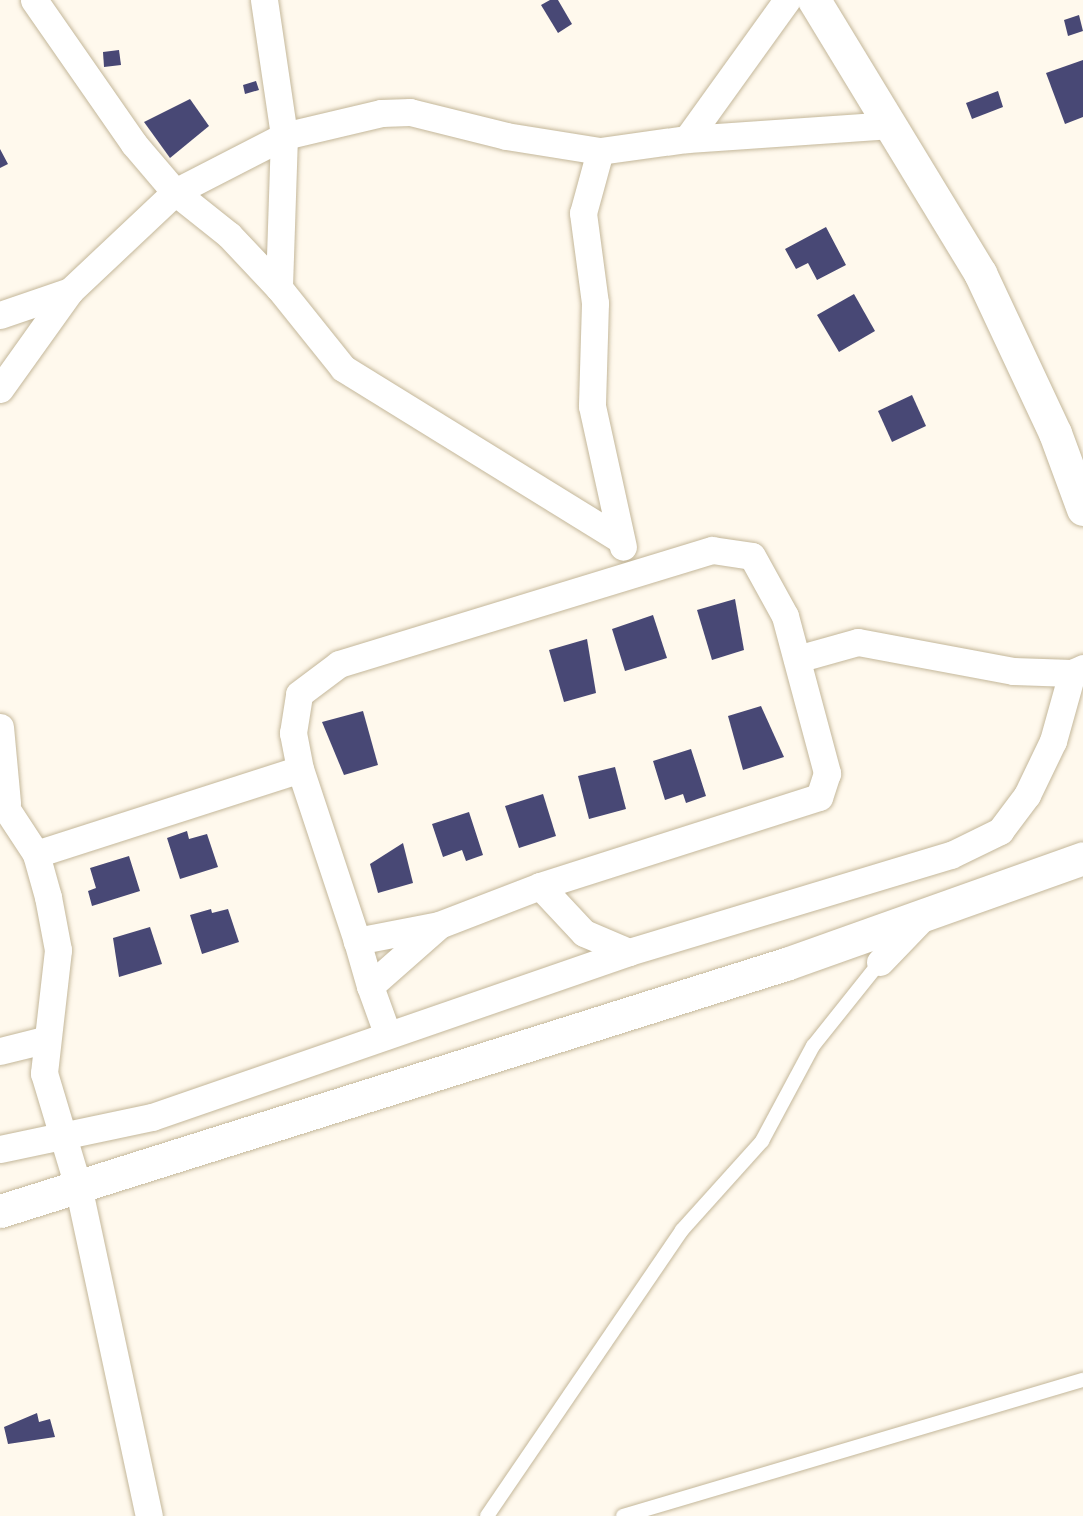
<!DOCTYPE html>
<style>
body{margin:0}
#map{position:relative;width:1083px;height:1516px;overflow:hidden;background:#fff9ed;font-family:Commissioner,sans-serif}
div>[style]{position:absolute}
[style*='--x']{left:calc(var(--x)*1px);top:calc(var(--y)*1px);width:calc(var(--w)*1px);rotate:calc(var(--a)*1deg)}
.building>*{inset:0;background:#484875}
.roads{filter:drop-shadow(0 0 2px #c4b79a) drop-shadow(0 0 2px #c4b79a)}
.lane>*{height:14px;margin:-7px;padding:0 7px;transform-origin:7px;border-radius:7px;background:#fff}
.street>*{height:27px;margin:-13.5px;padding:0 13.5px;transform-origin:13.5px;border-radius:13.5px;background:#fff}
.secondary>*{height:33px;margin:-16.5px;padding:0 16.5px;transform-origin:16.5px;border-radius:16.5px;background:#fff}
span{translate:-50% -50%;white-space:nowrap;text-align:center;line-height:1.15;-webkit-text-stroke:6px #fff9ed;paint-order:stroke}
</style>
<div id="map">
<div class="building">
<i style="clip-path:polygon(550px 0,558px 0,572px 24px,558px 33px,541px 5px)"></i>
<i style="clip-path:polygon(1079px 15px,1083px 31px,1068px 36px,1064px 20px)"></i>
<i style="clip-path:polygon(119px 50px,121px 65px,104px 67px,103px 52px)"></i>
<i style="clip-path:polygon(1083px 60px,1083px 117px,1065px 124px,1046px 73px)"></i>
<i style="clip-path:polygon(256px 81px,259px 90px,245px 94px,243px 85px)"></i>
<i style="clip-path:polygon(998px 91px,1003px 107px,972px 119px,966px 103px)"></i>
<i style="clip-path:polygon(190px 99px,209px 126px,170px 158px,144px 122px)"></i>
<i style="clip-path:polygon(0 149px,8px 164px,0 168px)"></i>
<i style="clip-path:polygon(826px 227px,846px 265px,817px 280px,808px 263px,796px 269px,785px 249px)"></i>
<i style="clip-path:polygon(854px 294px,875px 331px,839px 352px,817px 315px)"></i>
<i style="clip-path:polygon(912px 395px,926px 426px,892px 442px,878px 411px)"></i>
<i style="clip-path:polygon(735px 599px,744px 650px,712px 660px,697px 610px)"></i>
<i style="clip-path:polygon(653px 615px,667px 658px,625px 671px,612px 629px)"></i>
<i style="clip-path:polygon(587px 639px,596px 693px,564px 702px,549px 650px)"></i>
<i style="clip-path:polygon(761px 706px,784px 757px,743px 770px,728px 716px)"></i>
<i style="clip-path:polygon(363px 711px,378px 765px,344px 775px,322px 722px)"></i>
<i style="clip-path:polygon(691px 749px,706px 796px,686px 803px,683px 794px,665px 800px,653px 761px)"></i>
<i style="clip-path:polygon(615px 767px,626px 809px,589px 819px,578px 776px)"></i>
<i style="clip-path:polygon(543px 794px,556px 836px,519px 848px,505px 806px)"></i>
<i style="clip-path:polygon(469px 812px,483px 855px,466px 861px,462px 850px,443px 857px,432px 824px)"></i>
<i style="clip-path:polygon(187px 831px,189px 839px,207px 834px,218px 867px,180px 879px,167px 838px)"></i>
<i style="clip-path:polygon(403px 843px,413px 883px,378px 893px,370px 864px)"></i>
<i style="clip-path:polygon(129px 856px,140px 891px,92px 906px,88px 891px,96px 888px,90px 868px)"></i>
<i style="clip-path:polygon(211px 909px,212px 913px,228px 909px,239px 942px,202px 954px,190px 915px)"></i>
<i style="clip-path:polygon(150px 927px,162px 964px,119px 977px,113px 938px)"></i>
<i style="clip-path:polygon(37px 1413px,39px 1422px,50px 1419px,55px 1437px,8px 1444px,4px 1427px)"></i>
</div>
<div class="roads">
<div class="lane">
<i style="--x:487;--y:1516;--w:346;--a:-55.7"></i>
<i style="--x:682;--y:1230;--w:120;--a:-48"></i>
<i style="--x:762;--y:1141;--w:108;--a:-61.8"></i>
<i style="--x:813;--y:1046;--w:107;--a:-51.4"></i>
<i style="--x:623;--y:1516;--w:480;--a:-16.5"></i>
</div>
<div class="street">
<i style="--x:34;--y:0;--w:175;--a:55.2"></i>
<i style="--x:134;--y:144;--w:63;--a:49.5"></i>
<i style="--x:175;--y:192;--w:69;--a:38.5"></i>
<i style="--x:229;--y:235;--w:73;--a:46.7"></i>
<i style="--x:279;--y:288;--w:102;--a:51.3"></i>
<i style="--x:343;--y:368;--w:326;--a:31.7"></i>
<i style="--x:264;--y:0;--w:137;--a:81.6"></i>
<i style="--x:284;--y:136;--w:152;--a:91.9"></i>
<i style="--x:687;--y:139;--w:206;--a:-3.9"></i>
<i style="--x:600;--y:151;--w:64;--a:105.3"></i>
<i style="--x:583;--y:213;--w:91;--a:82.4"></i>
<i style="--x:595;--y:303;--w:103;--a:91.7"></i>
<i style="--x:592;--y:406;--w:144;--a:77.6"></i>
<i style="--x:0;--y:315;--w:74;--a:-18.9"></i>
<i style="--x:70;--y:291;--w:144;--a:-43.3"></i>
<i style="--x:175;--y:192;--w:123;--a:-27.2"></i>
<i style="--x:284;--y:136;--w:100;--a:-13.3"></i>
<i style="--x:381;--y:113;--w:29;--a:-2"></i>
<i style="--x:410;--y:112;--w:99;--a:14"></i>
<i style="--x:506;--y:136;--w:95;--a:9.1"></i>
<i style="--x:600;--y:151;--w:88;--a:-7.9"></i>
<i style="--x:687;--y:139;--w:171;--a:-54.3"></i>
<i style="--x:0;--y:389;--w:120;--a:-54.5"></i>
<i style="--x:712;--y:550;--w:40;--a:8.5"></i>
<i style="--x:752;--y:556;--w:68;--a:61.2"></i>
<i style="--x:785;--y:616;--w:163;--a:75"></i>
<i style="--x:827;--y:773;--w:25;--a:108"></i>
<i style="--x:819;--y:797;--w:293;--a:162.3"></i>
<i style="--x:540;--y:886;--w:108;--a:158.9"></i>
<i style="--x:439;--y:925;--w:84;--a:169"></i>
<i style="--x:357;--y:941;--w:181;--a:-108.3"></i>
<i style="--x:300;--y:769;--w:37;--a:-101"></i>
<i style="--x:293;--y:733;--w:39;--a:-81"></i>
<i style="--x:299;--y:694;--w:50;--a:-36.9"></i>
<i style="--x:339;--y:664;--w:390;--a:-17"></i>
<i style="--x:797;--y:659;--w:63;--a:-15.6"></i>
<i style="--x:858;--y:642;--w:158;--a:10.6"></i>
<i style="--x:1013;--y:671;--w:59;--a:1.9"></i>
<i style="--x:1072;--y:673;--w:12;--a:-24"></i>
<i style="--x:0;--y:727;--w:76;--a:84.7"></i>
<i style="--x:0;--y:799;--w:66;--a:56.8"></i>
<i style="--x:36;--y:854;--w:45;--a:74.4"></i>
<i style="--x:48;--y:897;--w:54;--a:79.3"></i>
<i style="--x:58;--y:950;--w:124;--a:96.5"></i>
<i style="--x:44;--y:1073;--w:122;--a:73.3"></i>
<i style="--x:79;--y:1190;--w:333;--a:77.9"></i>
<i style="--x:36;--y:854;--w:277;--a:-17.8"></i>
<i style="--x:540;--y:886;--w:64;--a:46.9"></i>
<i style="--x:584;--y:933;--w:49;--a:22.9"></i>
<i style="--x:357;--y:941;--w:47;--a:73.9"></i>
<i style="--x:880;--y:962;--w:65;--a:-46.2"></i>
<i style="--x:387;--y:1033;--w:50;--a:-109.9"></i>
<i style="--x:370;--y:986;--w:88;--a:-41.3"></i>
<i style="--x:0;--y:1051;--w:45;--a:-14"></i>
<i style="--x:0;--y:1149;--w:155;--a:-11.9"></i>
<i style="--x:152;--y:1117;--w:505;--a:-19.08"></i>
<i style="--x:629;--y:952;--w:336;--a:-16.8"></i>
<i style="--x:951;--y:855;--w:55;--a:-26.1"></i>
<i style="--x:1000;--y:831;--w:45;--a:-53.1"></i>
<i style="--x:1027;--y:795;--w:60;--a:-64.3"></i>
<i style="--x:1053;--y:741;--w:71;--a:-74.4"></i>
</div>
<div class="secondary">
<i style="--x:814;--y:0;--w:320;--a:58.7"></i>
<i style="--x:980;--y:273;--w:177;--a:64.9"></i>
<i style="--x:1055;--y:433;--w:81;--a:69.8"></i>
<i style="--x:0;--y:1211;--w:824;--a:-17.45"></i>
<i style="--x:786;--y:964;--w:315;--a:-19.6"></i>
</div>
</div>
</div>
